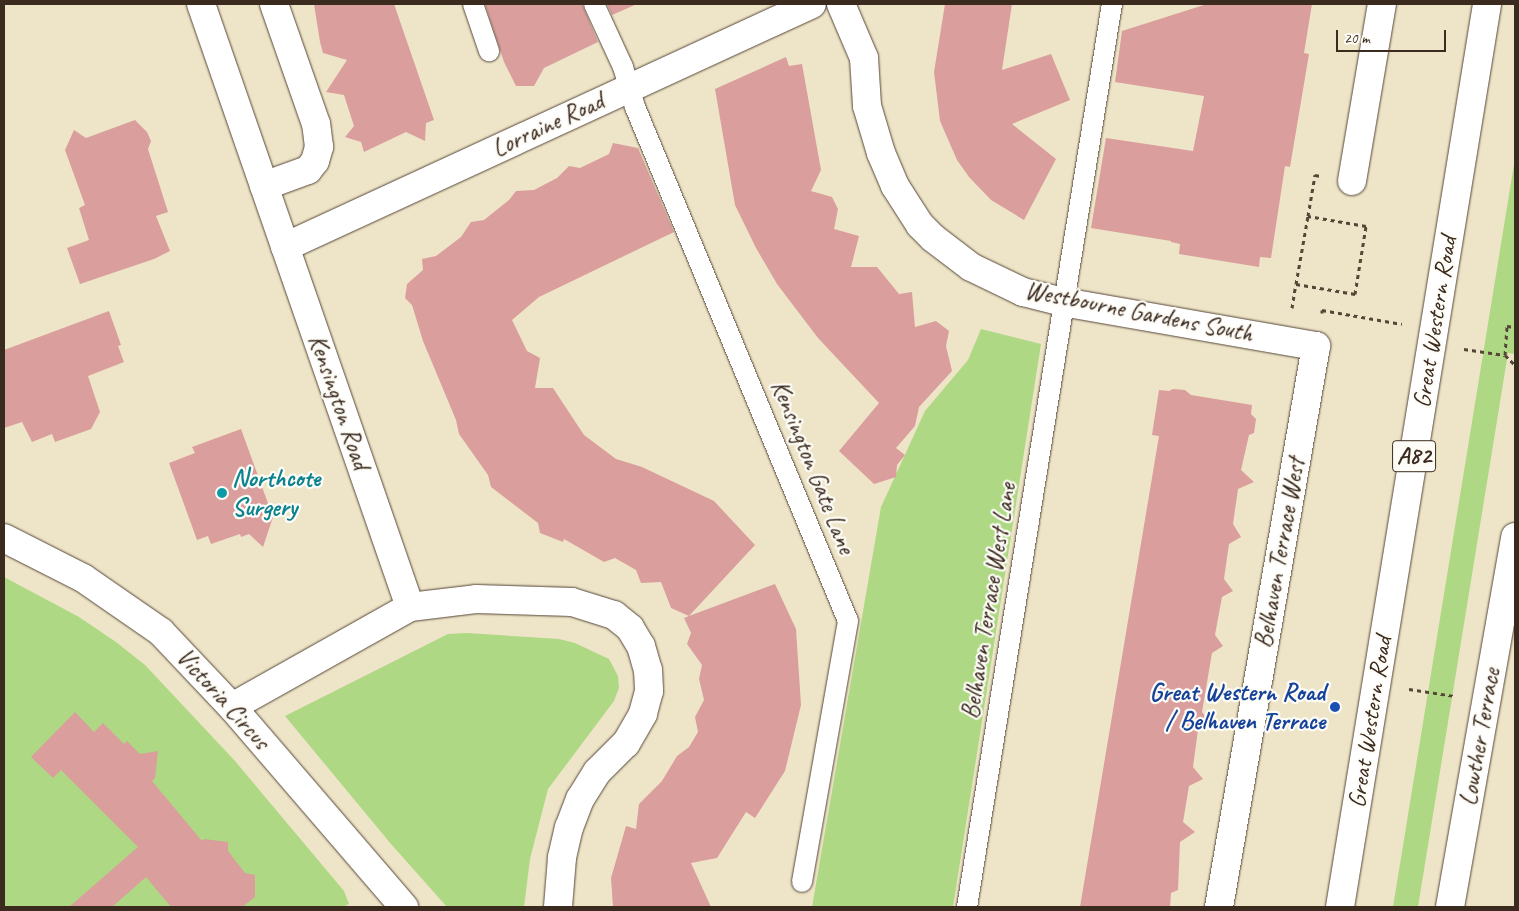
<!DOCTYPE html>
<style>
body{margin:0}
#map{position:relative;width:1519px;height:911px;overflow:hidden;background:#eee5c8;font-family:Caveat,sans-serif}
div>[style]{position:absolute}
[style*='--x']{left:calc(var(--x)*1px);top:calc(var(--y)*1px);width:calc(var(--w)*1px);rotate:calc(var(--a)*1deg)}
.green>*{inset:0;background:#aed883}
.building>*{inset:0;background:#da9e9d}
.path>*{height:3px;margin-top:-1.5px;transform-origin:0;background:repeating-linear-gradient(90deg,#564638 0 4px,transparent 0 8px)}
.roads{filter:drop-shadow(0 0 1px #564638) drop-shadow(0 0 1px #564638)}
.lane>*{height:20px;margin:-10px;padding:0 10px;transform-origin:10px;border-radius:10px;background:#fff}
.street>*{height:28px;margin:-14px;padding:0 14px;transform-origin:14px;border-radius:14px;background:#fff}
.primary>*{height:28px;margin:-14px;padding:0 14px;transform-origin:14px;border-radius:14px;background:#fff}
.dots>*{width:14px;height:14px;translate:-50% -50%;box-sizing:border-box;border:2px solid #fdfcf7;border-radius:50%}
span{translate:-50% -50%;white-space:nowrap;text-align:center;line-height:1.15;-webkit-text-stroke:4.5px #fdfcf7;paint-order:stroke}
.shield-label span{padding:1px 4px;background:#fdfcf7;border:1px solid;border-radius:4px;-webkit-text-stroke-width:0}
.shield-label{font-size:24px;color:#3b2a1e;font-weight:700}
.street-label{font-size:25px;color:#3b2a1e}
.culture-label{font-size:25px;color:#0d838f;font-weight:700}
.left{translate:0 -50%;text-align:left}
.transit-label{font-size:25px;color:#164399;font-weight:700}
.right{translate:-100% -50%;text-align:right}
.frame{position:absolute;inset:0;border:5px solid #3b2a1e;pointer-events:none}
.scale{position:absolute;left:1336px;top:30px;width:110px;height:22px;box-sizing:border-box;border:2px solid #3b2a1e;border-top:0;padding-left:6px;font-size:15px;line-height:18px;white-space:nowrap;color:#3b2a1e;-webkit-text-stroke:4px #fdfcf7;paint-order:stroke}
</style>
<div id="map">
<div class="green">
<i style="clip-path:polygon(1515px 158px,1515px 354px,1508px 353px,1418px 907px,1393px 907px)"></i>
<i style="clip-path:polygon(981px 329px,1041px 344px,953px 907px,812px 907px,881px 507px,925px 411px,968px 360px)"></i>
<i style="clip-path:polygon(4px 577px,79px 617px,116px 642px,145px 665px,235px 761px,344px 891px,349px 904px,343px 907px,4px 907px)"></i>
<i style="clip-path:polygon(467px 633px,559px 639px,575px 643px,609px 659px,618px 676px,619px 688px,614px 701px,548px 789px,530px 859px,524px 907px,447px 907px,391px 844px,285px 716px,448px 634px)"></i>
</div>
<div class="building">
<i style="clip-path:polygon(314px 4px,394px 4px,434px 120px,426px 123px,425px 141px,406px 132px,364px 152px,361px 142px,345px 137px,354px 126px,344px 95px,326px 92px,347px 60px,323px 53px,320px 42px)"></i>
<i style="clip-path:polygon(485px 4px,582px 4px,598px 42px,544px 68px,534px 86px,516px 86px,504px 62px)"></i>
<i style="clip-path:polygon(607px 4px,637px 4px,612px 15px)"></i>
<i style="clip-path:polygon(945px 4px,1012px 4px,1002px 70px,1051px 54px,1070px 100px,1012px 124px,1056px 159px,1024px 220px,991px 200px,969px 177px,957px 160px,940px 121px,934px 72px)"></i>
<i style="clip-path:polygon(1207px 4px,1312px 4px,1304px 53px,1309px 54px,1290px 167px,1285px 166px,1271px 258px,1260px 257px,1259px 267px,1179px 254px,1180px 244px,1171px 242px,1171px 241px,1091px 228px,1106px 138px,1193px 151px,1204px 96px,1115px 82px,1122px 31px)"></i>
<i style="clip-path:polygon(786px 57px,789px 66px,802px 64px,821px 170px,811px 191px,832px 197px,838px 209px,834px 229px,859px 236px,851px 267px,877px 267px,899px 294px,912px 292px,915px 327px,936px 321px,949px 331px,946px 346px,952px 371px,919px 407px,915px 426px,896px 448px,905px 455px,897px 465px,896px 477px,874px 484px,839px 451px,879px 403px,818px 338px,777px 284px,756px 248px,735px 205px,715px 89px)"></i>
<i style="clip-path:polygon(135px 120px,147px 132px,151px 141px,148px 149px,168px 212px,156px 216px,170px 251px,154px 259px,80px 284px,67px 248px,89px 240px,79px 208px,85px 205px,65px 150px,74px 130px,86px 138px)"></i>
<i style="clip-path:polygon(613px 143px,638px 148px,674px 232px,539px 297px,512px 320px,527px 351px,540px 358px,535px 388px,553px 388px,584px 435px,616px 459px,642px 467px,714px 501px,755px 545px,689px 616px,775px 584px,796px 629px,801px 705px,785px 771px,755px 818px,746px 812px,717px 858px,691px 863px,711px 907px,613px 907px,611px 878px,626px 826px,636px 829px,639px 804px,662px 781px,677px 756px,689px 747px,698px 732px,695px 717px,704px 700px,699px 679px,702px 665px,687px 644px,691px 633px,684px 618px,689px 616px,671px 608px,661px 582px,641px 583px,636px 570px,615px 558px,604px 562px,564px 539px,563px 542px,540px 533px,538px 523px,491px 487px,488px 475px,459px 434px,456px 420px,423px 341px,412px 305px,405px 298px,407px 284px,423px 270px,422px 259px,436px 256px,461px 237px,471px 222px,484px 220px,509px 200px,516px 191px,534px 190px,557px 178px,569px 166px,580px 168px,609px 154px)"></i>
<i style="clip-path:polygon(109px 311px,121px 345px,118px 346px,124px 362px,88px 376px,100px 412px,91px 429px,55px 442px,52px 434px,32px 442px,22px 422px,4px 428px,4px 350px)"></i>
<i style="clip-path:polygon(1173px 389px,1185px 390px,1191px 395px,1252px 405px,1251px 414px,1256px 419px,1254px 433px,1249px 435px,1241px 470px,1254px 482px,1238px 489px,1233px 524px,1241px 537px,1229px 544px,1224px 579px,1233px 591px,1222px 597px,1215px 635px,1223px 646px,1212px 653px,1202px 712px,1212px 725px,1198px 730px,1193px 767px,1203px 779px,1189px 786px,1183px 822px,1195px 832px,1180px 842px,1178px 890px,1171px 893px,1170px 907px,1080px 907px,1159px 436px,1152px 435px,1159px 390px,1169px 391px)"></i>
<i style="clip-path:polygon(241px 429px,273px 517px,263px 547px,249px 534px,241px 537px,240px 534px,211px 544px,208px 536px,197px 540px,169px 463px,195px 453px,192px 447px)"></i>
<i style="clip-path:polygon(75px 712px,94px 732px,103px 723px,124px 744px,127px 741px,140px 754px,158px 751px,155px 778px,152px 781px,202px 841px,204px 839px,228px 842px,228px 851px,245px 873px,255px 875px,255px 897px,242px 907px,171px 907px,146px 877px,112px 907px,69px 907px,138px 847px,61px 770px,53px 778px,31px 757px)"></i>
</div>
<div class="path">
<i style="--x:1296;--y:284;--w:69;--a:-80"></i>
<i style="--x:1292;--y:308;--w:24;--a:-81"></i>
<i style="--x:1296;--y:284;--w:60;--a:9.6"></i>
<i style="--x:1355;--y:294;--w:69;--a:-80.8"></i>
<i style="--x:1366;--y:226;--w:59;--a:-170.2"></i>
<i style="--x:1308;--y:216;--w:42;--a:-80.3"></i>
<i style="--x:1315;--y:175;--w:6;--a:9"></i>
<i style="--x:1322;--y:313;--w:3;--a:-90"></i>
<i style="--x:1322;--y:310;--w:81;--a:9.9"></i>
<i style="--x:1464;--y:349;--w:41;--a:8.3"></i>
<i style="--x:1505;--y:355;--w:14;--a:45"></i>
<i style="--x:1505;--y:355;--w:29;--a:-86"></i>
<i style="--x:1507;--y:326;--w:8;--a:7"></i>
<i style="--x:1409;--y:689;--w:47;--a:8.7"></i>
</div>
<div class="roads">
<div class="lane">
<i style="--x:473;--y:4;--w:50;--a:71.2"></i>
<i style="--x:594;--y:4;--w:69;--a:65.3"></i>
<i style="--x:623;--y:67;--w:42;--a:73.3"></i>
<i style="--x:635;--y:107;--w:556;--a:67.49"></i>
<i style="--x:848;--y:621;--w:265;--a:100"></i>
<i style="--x:967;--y:907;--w:915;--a:-80.88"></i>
</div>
<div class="street">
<i style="--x:201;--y:4;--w:638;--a:70.88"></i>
<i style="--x:410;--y:607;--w:204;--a:150.7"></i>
<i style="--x:841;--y:4;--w:59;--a:66.9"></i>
<i style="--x:864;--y:58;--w:48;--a:86.4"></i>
<i style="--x:867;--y:106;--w:49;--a:73.4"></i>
<i style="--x:881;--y:153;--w:36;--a:67"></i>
<i style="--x:895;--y:186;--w:46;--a:57.3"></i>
<i style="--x:920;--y:225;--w:18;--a:45"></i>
<i style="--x:933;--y:238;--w:48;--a:37.3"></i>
<i style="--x:971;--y:267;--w:58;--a:25.7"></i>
<i style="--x:1023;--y:292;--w:41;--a:14"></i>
<i style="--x:1063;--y:302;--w:257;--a:9.9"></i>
<i style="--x:1316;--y:346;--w:569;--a:99.81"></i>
<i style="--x:1352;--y:181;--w:180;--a:-80.4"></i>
<i style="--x:264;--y:186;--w:47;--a:-20"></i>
<i style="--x:308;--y:170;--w:11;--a:-52"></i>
<i style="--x:315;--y:161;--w:15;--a:-74"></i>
<i style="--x:319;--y:147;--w:23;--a:-97"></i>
<i style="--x:316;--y:124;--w:127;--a:-109.3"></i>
<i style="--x:285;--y:247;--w:580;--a:-24.75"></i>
<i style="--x:4;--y:538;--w:89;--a:26.9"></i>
<i style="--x:83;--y:578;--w:95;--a:34.7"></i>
<i style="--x:161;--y:632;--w:103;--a:46.6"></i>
<i style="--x:232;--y:707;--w:264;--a:49.3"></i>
<i style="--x:410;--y:607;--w:66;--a:-6.9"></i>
<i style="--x:476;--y:599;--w:96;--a:1.8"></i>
<i style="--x:572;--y:602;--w:44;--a:17.2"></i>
<i style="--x:614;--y:615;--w:21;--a:39"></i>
<i style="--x:630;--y:628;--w:21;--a:59"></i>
<i style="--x:641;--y:646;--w:25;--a:74"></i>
<i style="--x:648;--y:670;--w:21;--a:87"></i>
<i style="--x:649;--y:691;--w:24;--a:105"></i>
<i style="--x:643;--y:714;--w:34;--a:120"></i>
<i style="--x:626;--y:743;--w:41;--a:135"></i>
<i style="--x:597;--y:772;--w:32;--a:122"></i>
<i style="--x:580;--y:799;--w:30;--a:111"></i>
<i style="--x:569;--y:827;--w:32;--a:103"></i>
<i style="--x:562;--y:858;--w:49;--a:94.7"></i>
<i style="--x:1450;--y:907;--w:376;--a:-80"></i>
</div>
<div class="primary">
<i style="--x:1340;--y:907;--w:915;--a:-80.75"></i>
</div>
</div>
<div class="dots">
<i style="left:222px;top:493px;background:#0f9aa8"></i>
<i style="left:1335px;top:707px;background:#1a4fb4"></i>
</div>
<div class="shield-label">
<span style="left:1414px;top:456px">A82</span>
</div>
<div class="street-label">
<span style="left:548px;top:125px;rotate:-25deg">Lorraine Road</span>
<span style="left:1139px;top:312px;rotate:11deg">Westbourne Gardens South</span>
<span style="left:1435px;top:322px;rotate:-81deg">Great Western Road</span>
<span style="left:339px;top:402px;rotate:71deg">Kensington Road</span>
<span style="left:813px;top:467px;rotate:68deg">Kensington Gate Lane</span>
<span style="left:1280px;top:553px;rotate:-80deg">Belhaven Terrace West</span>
<span style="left:989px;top:601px;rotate:-81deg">Belhaven Terrace West Lane</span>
<span style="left:223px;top:699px;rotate:48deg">Victoria Circus</span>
<span style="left:1370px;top:722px;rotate:-81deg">Great Western Road</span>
<span style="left:1480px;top:737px;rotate:-80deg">Lowther Terrace</span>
</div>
<div class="culture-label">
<span class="left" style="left:232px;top:493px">Northcote<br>Surgery</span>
</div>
<div class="transit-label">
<span class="right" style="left:1325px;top:707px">Great Western Road<br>/ Belhaven Terrace</span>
</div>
<div class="frame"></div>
<div class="scale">20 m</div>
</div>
